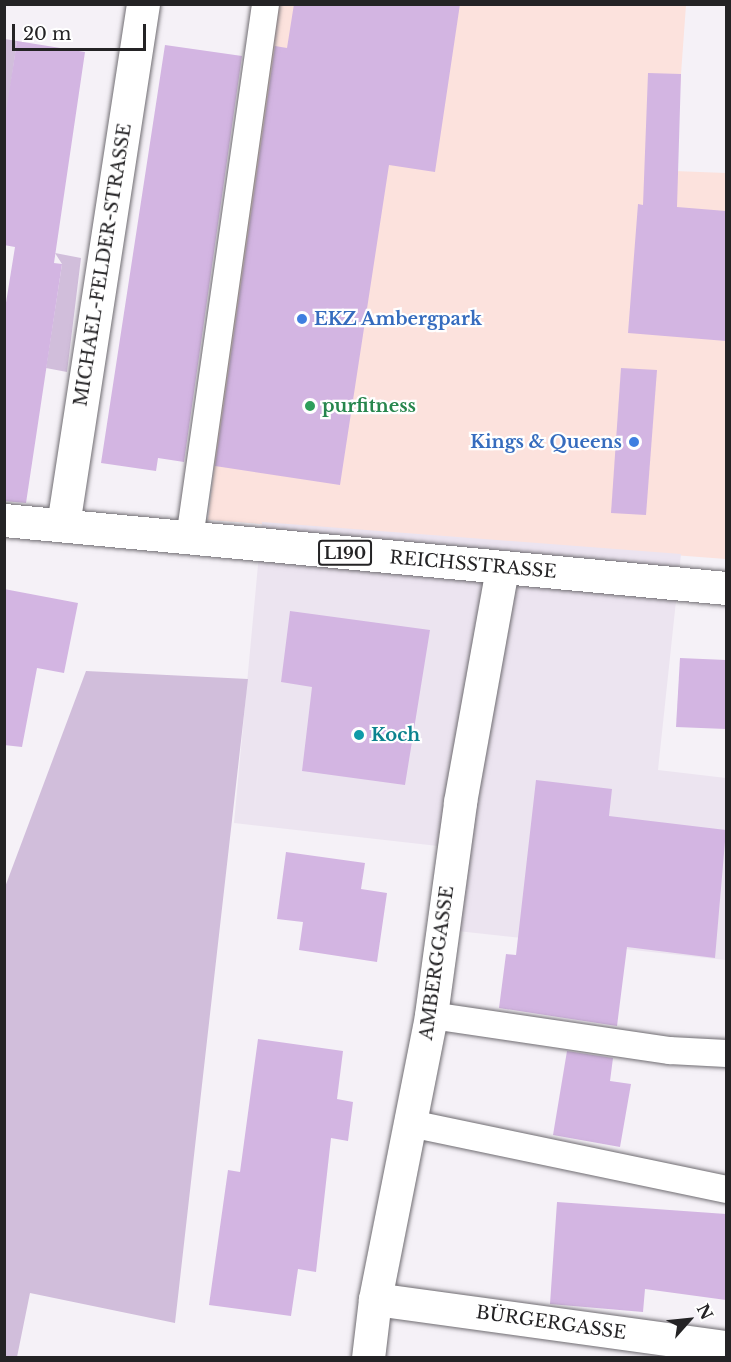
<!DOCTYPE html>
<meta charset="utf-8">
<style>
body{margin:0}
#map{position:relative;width:731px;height:1362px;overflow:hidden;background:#f5f1f7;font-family:"Libre Baskerville",serif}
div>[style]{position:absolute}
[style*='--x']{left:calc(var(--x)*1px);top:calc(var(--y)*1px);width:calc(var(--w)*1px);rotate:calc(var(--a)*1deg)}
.commercial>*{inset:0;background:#fce2dd}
.built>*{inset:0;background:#ece4f0}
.green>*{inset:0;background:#d1bedb}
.building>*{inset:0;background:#d3b5e2}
.roads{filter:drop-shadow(0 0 2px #706d72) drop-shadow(0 0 2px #706d72)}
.lane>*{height:27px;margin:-13.5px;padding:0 13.5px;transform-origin:13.5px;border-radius:13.5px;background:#fff}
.street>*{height:33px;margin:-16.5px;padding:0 16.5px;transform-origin:16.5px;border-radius:16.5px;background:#fff}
.primary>*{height:33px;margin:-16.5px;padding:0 16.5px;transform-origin:16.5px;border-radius:16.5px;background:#fff}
.dots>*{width:16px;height:16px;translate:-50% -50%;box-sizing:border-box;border:3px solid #fff;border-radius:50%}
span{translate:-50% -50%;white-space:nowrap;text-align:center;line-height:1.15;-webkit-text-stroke:4.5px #fff;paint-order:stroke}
.shield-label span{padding:2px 4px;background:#fff;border:2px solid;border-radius:4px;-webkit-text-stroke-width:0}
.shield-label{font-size:16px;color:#242325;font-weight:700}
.street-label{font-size:18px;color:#242325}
.shop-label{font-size:18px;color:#366cbe;font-weight:700}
.left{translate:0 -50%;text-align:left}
.right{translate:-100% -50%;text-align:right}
.leisure-label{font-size:18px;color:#27864d;font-weight:700}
.culture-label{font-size:18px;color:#0d838f;font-weight:700}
.frame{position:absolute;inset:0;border:6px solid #242325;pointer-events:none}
.north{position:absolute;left:659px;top:1290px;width:60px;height:60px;-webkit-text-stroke:4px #fff;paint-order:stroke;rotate:63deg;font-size:16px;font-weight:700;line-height:24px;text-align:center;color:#242325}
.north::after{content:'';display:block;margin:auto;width:21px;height:27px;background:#242325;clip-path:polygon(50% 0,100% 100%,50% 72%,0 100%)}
.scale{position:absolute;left:12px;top:24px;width:134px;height:27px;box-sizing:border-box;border:3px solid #242325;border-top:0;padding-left:8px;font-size:18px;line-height:21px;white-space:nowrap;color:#242325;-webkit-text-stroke:4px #fff;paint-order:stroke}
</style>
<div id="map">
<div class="commercial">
<i style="clip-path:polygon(268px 5px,686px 5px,674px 171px,726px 173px,726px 559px,208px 520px)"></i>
</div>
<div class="built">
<i style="clip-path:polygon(262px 522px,681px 554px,658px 770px,726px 778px,726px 960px,430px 928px,438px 846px,234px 823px)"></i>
</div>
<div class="green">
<i style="clip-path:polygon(5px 39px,17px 41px,5px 126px)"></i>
<i style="clip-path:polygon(55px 253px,81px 258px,67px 372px,46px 368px,62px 264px)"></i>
<i style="clip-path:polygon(86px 671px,248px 679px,175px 1323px,30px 1293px,17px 1357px,5px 1357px,5px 887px)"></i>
</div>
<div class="building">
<i style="clip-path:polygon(294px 4px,460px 4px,435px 172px,389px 165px,340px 485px,215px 466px,275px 46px,287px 48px)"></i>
<i style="clip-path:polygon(17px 41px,85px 52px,54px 263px,62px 264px,26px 503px,4px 501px,4px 315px,15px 247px,4px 245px,4px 125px)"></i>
<i style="clip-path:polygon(165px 45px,242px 56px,184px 462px,158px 458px,156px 471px,101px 463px)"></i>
<i style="clip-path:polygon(648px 73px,681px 74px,677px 207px,726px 211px,726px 341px,628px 333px,638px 204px,643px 205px)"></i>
<i style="clip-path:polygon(621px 368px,657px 370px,646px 515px,611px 513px)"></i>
<i style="clip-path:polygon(4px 589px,78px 603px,64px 673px,37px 668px,22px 747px,4px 745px)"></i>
<i style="clip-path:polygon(290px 611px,430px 630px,405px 785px,302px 771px,312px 687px,281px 682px)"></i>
<i style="clip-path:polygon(680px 658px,726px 660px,726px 729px,676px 727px)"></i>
<i style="clip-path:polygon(536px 780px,612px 789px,609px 816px,726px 830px,715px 958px,627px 947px,617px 1026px,499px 1008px,506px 954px,516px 955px)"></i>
<i style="clip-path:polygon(286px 852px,365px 863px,361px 889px,387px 893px,377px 962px,299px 950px,303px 922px,277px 919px)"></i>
<i style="clip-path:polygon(258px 1039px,343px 1051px,337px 1099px,353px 1102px,348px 1141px,331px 1138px,316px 1272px,298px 1269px,291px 1316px,209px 1305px,228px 1170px,240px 1172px)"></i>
<i style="clip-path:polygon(567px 1051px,613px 1058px,610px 1081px,631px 1084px,620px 1147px,553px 1135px)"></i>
<i style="clip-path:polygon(557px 1202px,726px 1214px,726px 1300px,645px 1289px,643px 1312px,550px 1304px)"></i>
</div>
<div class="roads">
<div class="lane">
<i style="--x:189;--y:538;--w:539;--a:-81.9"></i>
<i style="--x:431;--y:1015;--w:241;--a:8.4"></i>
<i style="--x:669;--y:1050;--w:57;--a:3"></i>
<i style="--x:410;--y:1123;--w:323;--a:11.8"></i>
</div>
<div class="street">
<i style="--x:63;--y:525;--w:527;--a:-81.27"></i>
<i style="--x:375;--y:1299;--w:354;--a:7.8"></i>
<i style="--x:368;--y:1358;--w:59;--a:-83.2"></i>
<i style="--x:375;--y:1299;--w:289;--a:-78.8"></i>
<i style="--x:431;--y:1015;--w:215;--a:-82.2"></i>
<i style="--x:460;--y:802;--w:238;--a:-79.8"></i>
</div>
<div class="primary">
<i style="--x:4;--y:520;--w:725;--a:5.38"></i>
</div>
</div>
<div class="dots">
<i style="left:302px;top:319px;background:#3f7fe0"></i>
<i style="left:310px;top:406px;background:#2e9e5b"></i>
<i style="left:634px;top:442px;background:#3f7fe0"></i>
<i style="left:359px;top:735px;background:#0f9aa8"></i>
</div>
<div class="shield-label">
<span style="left:345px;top:553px">L190</span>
</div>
<div class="street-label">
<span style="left:103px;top:265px;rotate:-81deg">MICHAEL-FELDER-STRASSE</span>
<span style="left:473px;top:565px;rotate:5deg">REICHSSTRASSE</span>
<span style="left:437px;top:963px;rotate:-82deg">AMBERGGASSE</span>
<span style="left:551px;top:1323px;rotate:8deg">BÜRGERGASSE</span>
</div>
<div class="shop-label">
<span class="left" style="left:314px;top:319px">EKZ Ambergpark</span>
<span class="right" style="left:622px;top:442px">Kings &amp; Queens</span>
</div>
<div class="leisure-label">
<span class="left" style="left:322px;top:406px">purfitness</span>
</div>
<div class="culture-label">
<span class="left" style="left:371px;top:735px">Koch</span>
</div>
<div class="frame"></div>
<div class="north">N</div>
<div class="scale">20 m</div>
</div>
